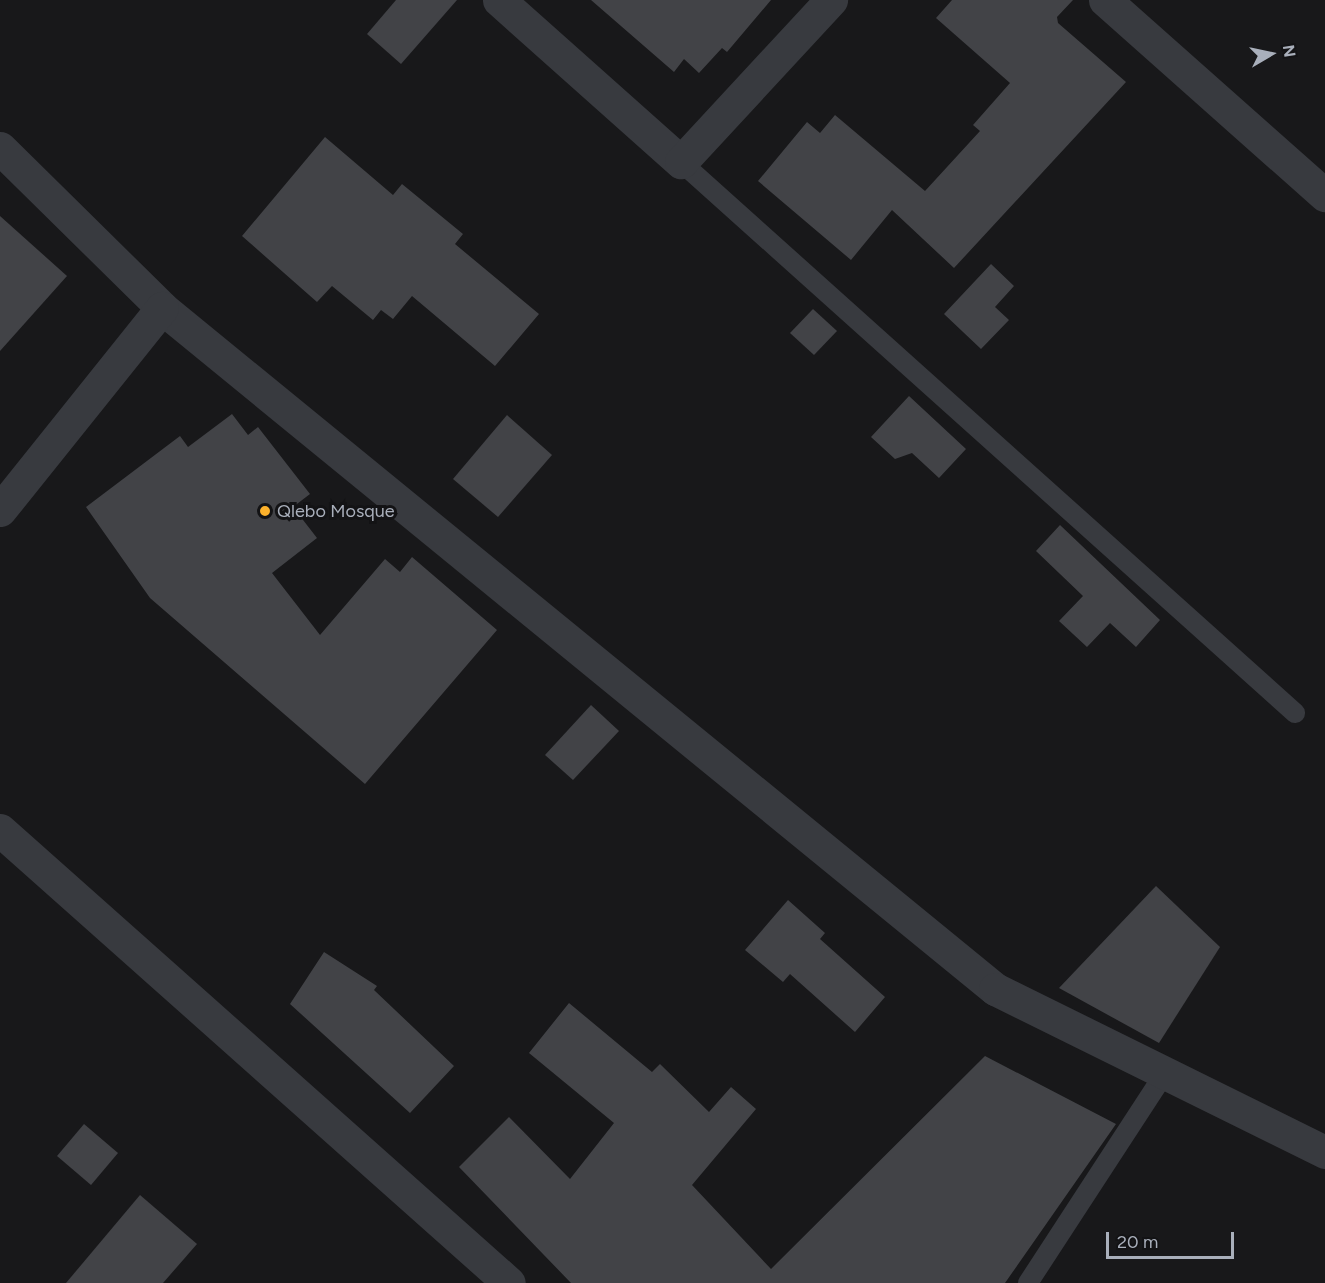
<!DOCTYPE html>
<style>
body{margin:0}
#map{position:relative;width:1325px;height:1283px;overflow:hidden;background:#18181a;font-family:Figtree,sans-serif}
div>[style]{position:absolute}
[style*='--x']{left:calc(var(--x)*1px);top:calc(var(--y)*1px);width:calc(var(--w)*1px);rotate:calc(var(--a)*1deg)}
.building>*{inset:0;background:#424347}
.service>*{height:20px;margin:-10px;padding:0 10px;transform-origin:10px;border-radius:10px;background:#383a3f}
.minor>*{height:33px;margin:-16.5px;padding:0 16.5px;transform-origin:16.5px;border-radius:16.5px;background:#383a3f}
.dots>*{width:16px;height:16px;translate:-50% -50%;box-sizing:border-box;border:3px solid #131315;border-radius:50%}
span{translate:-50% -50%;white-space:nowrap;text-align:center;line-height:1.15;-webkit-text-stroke:6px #131315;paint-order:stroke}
.poi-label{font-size:18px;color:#a9afbb}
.left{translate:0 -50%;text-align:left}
.north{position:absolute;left:1241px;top:24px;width:60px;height:60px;-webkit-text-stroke:4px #131315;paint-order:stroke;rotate:81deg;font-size:16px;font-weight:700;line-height:24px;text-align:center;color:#a9afbb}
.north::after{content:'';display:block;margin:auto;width:21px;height:27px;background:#a9afbb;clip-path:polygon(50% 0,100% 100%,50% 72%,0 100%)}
.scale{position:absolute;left:1106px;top:1232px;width:128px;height:27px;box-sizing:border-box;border:3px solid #a9afbb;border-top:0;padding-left:8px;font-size:18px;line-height:21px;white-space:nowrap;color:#a9afbb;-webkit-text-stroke:4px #131315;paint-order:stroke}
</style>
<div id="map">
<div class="building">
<i style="clip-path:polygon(396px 0,457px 0,401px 64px,367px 34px)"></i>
<i style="clip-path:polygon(591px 0,771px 0,727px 52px,722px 48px,699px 73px,684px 59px,674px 72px)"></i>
<i style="clip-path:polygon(952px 0,1073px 0,1057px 17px,1058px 23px,1126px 82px,954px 268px,892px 210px,851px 260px,758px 181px,807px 122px,820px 133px,835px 115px,925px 191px,980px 131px,973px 125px,1010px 83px,936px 18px)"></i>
<i style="clip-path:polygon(325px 137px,393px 195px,402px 184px,463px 234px,455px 244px,539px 314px,495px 366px,412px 296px,393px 319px,381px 310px,373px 320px,332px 286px,317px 302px,242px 236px)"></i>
<i style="clip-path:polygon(0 216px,67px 276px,0 351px)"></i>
<i style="clip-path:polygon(991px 264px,1014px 286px,995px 307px,1009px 320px,981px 349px,944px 314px)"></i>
<i style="clip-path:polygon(813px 309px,837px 331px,814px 355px,790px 333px)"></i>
<i style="clip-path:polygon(909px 396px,966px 449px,939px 478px,912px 453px,895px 459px,871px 437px)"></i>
<i style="clip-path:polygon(232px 414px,248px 435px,258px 427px,310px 494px,293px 507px,317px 538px,272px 573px,320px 635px,385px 559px,400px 572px,412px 557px,497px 630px,365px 784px,150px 598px,86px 507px,180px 436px,188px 447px)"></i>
<i style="clip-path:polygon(507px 415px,552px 455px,498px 517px,453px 479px)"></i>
<i style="clip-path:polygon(1060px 525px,1160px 620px,1136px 647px,1110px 623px,1087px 647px,1059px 621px,1083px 596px,1036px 551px)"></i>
<i style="clip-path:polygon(591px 705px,619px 731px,573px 780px,545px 755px)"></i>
<i style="clip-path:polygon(1156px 886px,1220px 947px,1159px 1043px,1059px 988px)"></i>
<i style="clip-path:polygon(788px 900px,825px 933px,820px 939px,885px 997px,855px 1032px,790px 974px,783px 982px,745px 950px)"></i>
<i style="clip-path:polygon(324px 952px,377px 986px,374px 990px,454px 1066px,410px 1113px,290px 1004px)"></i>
<i style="clip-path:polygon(569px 1003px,652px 1072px,660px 1064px,709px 1112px,731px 1087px,756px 1109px,692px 1185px,771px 1269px,985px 1056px,1116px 1124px,1005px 1283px,571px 1283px,459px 1167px,509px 1117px,570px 1179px,614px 1123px,529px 1053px)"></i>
<i style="clip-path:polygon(84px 1124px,118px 1153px,91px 1185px,57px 1156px)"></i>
<i style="clip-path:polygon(140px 1195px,197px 1244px,163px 1283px,66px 1283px)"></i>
</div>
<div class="service">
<i style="--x:681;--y:162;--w:825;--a:41.9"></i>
<i style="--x:1028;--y:1283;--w:251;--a:-56.9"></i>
</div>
<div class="minor">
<i style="--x:499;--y:0;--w:244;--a:41.7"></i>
<i style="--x:681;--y:162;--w:221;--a:-47.2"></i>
<i style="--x:1105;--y:0;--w:294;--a:41.6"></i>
<i style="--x:0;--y:148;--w:228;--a:44.6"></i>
<i style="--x:162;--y:308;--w:1076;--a:39.27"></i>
<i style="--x:995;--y:989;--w:368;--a:26.3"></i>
<i style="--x:0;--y:510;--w:259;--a:-51.3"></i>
<i style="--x:0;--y:830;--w:681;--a:41.67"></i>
</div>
<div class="dots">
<i style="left:265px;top:511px;background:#fdb22c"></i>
</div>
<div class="poi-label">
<span class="left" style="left:277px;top:511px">Qlebo Mosque</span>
</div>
<div class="north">N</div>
<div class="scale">20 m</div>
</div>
